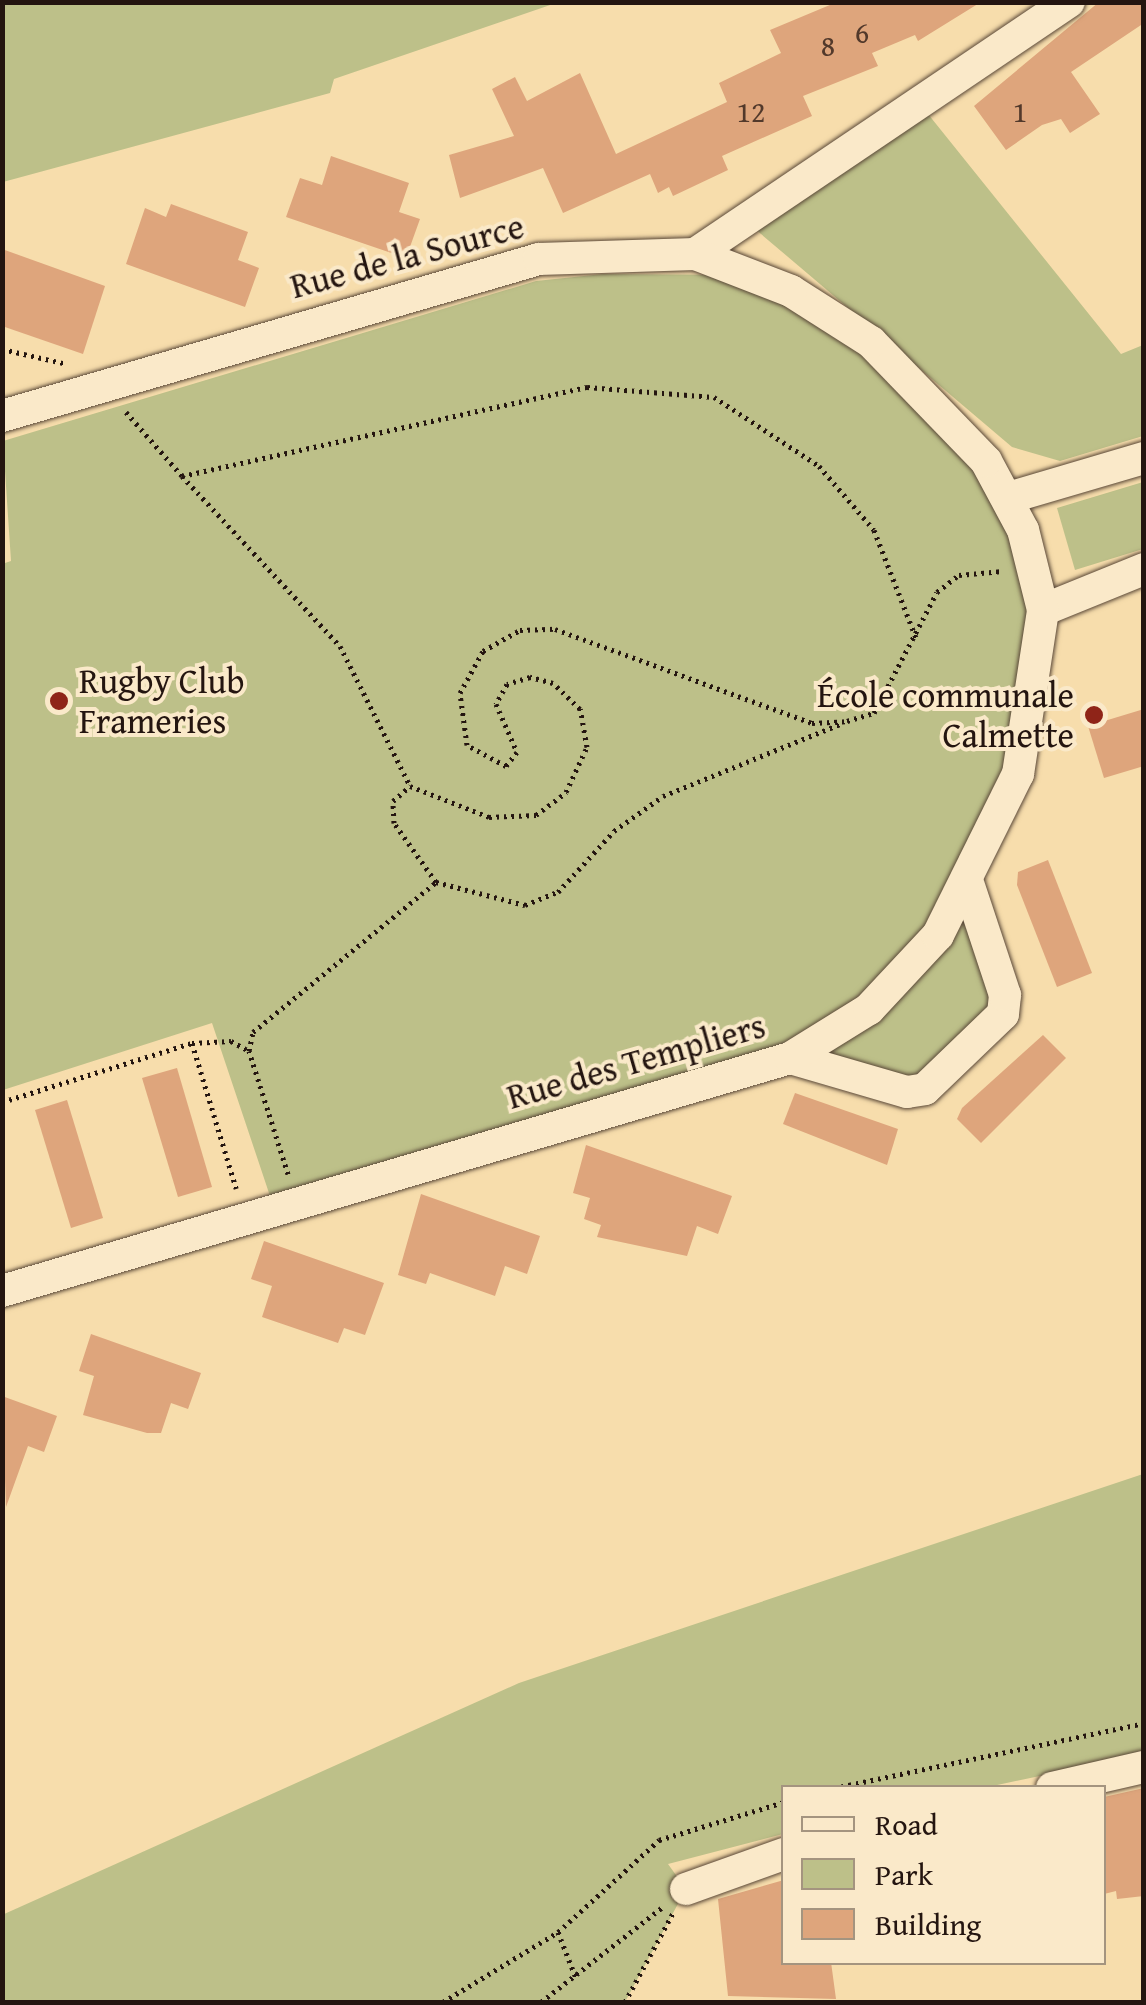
<!DOCTYPE html>
<meta charset="utf-8">
<style>
body{margin:0}
#map{position:relative;width:1146px;height:2005px;overflow:hidden;background:#f7ddac;font-family:"Gentium Book Plus",serif}
div>[style]{position:absolute}
[style*='--x']{left:calc(var(--x)*1px);top:calc(var(--y)*1px);width:calc(var(--w)*1px);rotate:calc(var(--a)*1deg)}
.green>*{inset:0;background:#bdc089}
.building>*{inset:0;background:#dea57c}
.path>*{height:5px;margin-top:-2.5px;transform-origin:0;background:repeating-linear-gradient(90deg,#241510 0 2.5px,transparent 0 7.5px)}
.roads{filter:drop-shadow(0 0 2px #594737) drop-shadow(0 0 2px #594737)}
.minor>*{height:32px;margin:-16px;padding:0 16px;transform-origin:16px;border-radius:16px;background:#fae9c9}
.dots>*{width:28px;height:28px;translate:-50% -50%;box-sizing:border-box;border:5px solid #fae9c9;border-radius:50%}
span{translate:-50% -50%;white-space:nowrap;text-align:center;line-height:1.15;-webkit-text-stroke:8px #fae9c9;paint-order:stroke}
.number-label{font-size:30px;color:#52392b}
.number-label span{-webkit-text-stroke-width:0}
.street-label{font-size:35px;color:#241510}
.poi-label{font-size:35px;color:#241510}
.left{translate:0 -50%;text-align:left}
.right{translate:-100% -50%;text-align:right}
.frame{position:absolute;inset:0;border:5px solid #241510;pointer-events:none}
.legend{position:absolute;left:781px;top:1785px;width:325px;height:180px;box-sizing:border-box;background:#fae9c9;border:2px solid #a4947f;margin:0;padding:12px 18px;list-style:none;font-size:30px;color:#241510}
.legend li{display:flex;align-items:center;gap:20px;height:50px}
.legend b{width:50px;border:2px solid #a4947f}
</style>
<div id="map">
<div class="green">
<i style="clip-path:polygon(3px 2px,556px 2px,556px 3px,334px 79px,330px 93px,3px 182px)"></i>
<i style="clip-path:polygon(920px 104px,1121px 354px,1143px 345px,1143px 436px,1060px 461px,1012px 447px,748px 223px)"></i>
<i style="clip-path:polygon(603px 274px,745px 275px,791px 291px,947px 415px,1035px 567px,1018px 774px,969px 886px,1005px 995px,925px 1089px,790px 1058px,274px 1208px,212px 1023px,3px 1090px,2px 564px,11px 561px,3px 441px,536px 281px)"></i>
<i style="clip-path:polygon(1143px 482px,1143px 549px,1075px 570px,1057px 508px)"></i>
<i style="clip-path:polygon(1143px 1474px,1143px 1754px,988px 1787px,784px 1788px,783px 1834px,668px 1864px,686px 1889px,625px 2002px,3px 2002px,2px 1915px,519px 1683px)"></i>
</div>
<div class="building">
<i style="clip-path:polygon(837px 2px,981px 2px,918px 41px,915px 35px,872px 53px,878px 66px,803px 96px,812px 116px,722px 156px,728px 170px,673px 196px,669px 187px,658px 193px,650px 174px,563px 213px,543px 168px,460px 198px,449px 155px,514px 136px,492px 89px,515px 77px,527px 101px,580px 73px,616px 154px,727px 102px,719px 83px,781px 53px,770px 30px)"></i>
<i style="clip-path:polygon(1099px 2px,1144px 2px,1144px 23px,1071px 72px,1100px 114px,1070px 133px,1061px 119px,1042px 125px,1006px 150px,974px 106px)"></i>
<i style="clip-path:polygon(331px 156px,409px 183px,399px 212px,420px 219px,406px 258px,286px 217px,300px 178px,322px 185px)"></i>
<i style="clip-path:polygon(171px 204px,248px 232px,238px 260px,259px 268px,245px 307px,126px 264px,145px 208px,166px 217px)"></i>
<i style="clip-path:polygon(2px 249px,105px 286px,83px 354px,2px 326px)"></i>
<i style="clip-path:polygon(1144px 709px,1144px 766px,1104px 778px,1088px 726px)"></i>
<i style="clip-path:polygon(1048px 860px,1092px 973px,1057px 987px,1017px 885px,1018px 872px)"></i>
<i style="clip-path:polygon(1043px 1035px,1066px 1058px,981px 1143px,957px 1119px,962px 1108px)"></i>
<i style="clip-path:polygon(177px 1068px,212px 1187px,178px 1197px,142px 1078px)"></i>
<i style="clip-path:polygon(795px 1093px,898px 1129px,887px 1165px,783px 1124px)"></i>
<i style="clip-path:polygon(67px 1100px,103px 1218px,71px 1228px,35px 1110px)"></i>
<i style="clip-path:polygon(586px 1145px,732px 1196px,718px 1234px,697px 1226px,687px 1256px,597px 1237px,601px 1225px,584px 1219px,590px 1198px,573px 1193px)"></i>
<i style="clip-path:polygon(421px 1194px,540px 1236px,527px 1274px,505px 1266px,495px 1296px,430px 1273px,426px 1284px,398px 1275px)"></i>
<i style="clip-path:polygon(264px 1241px,384px 1283px,365px 1335px,344px 1328px,338px 1343px,262px 1317px,272px 1286px,251px 1279px)"></i>
<i style="clip-path:polygon(91px 1334px,201px 1373px,188px 1409px,171px 1403px,161px 1433px,147px 1433px,83px 1415px,94px 1376px,79px 1371px)"></i>
<i style="clip-path:polygon(2px 1396px,57px 1416px,44px 1452px,28px 1446px,6px 1507px)"></i>
<i style="clip-path:polygon(1144px 1788px,1144px 1896px,1117px 1899px,1116px 1891px,1104px 1894px,1104px 1797px)"></i>
<i style="clip-path:polygon(784px 1880px,784px 1962px,831px 1962px,836px 1999px,728px 1996px,718px 1899px)"></i>
</div>
<div class="path">
<i style="--x:2;--y:349;--w:63;--a:12.9"></i>
<i style="--x:126;--y:412;--w:85;--a:48.8"></i>
<i style="--x:182;--y:476;--w:415;--a:-12.4"></i>
<i style="--x:587;--y:387;--w:127;--a:4.5"></i>
<i style="--x:714;--y:397;--w:126;--a:33.3"></i>
<i style="--x:819;--y:466;--w:84;--a:49.3"></i>
<i style="--x:874;--y:530;--w:116;--a:68.7"></i>
<i style="--x:182;--y:476;--w:232;--a:47.1"></i>
<i style="--x:340;--y:646;--w:157;--a:63.4"></i>
<i style="--x:436;--y:882;--w:92;--a:14.5"></i>
<i style="--x:525;--y:905;--w:35;--a:-22"></i>
<i style="--x:558;--y:892;--w:83;--a:-47.4"></i>
<i style="--x:614;--y:831;--w:60;--a:-35.5"></i>
<i style="--x:663;--y:796;--w:191;--a:-22.1"></i>
<i style="--x:192;--y:1043;--w:152;--a:73.1"></i>
<i style="--x:2;--y:1102;--w:199;--a:-17.3"></i>
<i style="--x:192;--y:1043;--w:39;--a:-3"></i>
<i style="--x:231;--y:1041;--w:21;--a:29"></i>
<i style="--x:288;--y:1174;--w:129;--a:-107.6"></i>
<i style="--x:249;--y:1051;--w:19;--a:-78"></i>
<i style="--x:253;--y:1032;--w:237;--a:-39.3"></i>
<i style="--x:436;--y:882;--w:72;--a:-125.4"></i>
<i style="--x:394;--y:823;--w:22;--a:-93"></i>
<i style="--x:393;--y:801;--w:23;--a:-41"></i>
<i style="--x:410;--y:786;--w:85;--a:21.4"></i>
<i style="--x:489;--y:817;--w:47;--a:-2.4"></i>
<i style="--x:536;--y:815;--w:38;--a:-37"></i>
<i style="--x:566;--y:792;--w:50;--a:-65"></i>
<i style="--x:587;--y:747;--w:39;--a:-100"></i>
<i style="--x:580;--y:709;--w:37;--a:-136"></i>
<i style="--x:553;--y:683;--w:24;--a:-165"></i>
<i style="--x:530;--y:677;--w:24;--a:163"></i>
<i style="--x:507;--y:684;--w:23;--a:119"></i>
<i style="--x:496;--y:704;--w:52;--a:66.4"></i>
<i style="--x:517;--y:752;--w:18;--a:128"></i>
<i style="--x:506;--y:766;--w:44;--a:-151.7"></i>
<i style="--x:467;--y:745;--w:52;--a:-97.7"></i>
<i style="--x:460;--y:693;--w:48;--a:-61.3"></i>
<i style="--x:483;--y:651;--w:43;--a:-29.6"></i>
<i style="--x:520;--y:630;--w:35;--a:-2"></i>
<i style="--x:555;--y:629;--w:274;--a:20.1"></i>
<i style="--x:812;--y:723;--w:35;--a:-3"></i>
<i style="--x:847;--y:721;--w:28;--a:-17"></i>
<i style="--x:874;--y:713;--w:136;--a:-62.5"></i>
<i style="--x:937;--y:592;--w:28;--a:-38"></i>
<i style="--x:959;--y:575;--w:44;--a:-5.2"></i>
<i style="--x:834;--y:1788;--w:317;--a:-11.8"></i>
<i style="--x:558;--y:1932;--w:49;--a:68.6"></i>
<i style="--x:443;--y:2002;--w:135;--a:-31.3"></i>
<i style="--x:558;--y:1932;--w:137;--a:-42.3"></i>
<i style="--x:659;--y:1840;--w:131;--a:-16.9"></i>
<i style="--x:541;--y:2002;--w:156;--a:-38"></i>
<i style="--x:625;--y:2002;--w:101;--a:-61.7"></i>
</div>
<div class="roads">
<div class="minor">
<i style="--x:2;--y:416;--w:559;--a:-16.3"></i>
<i style="--x:539;--y:259;--w:156;--a:-1.8"></i>
<i style="--x:695;--y:254;--w:451;--a:-34"></i>
<i style="--x:1008;--y:498;--w:142;--a:-16.4"></i>
<i style="--x:1043;--y:610;--w:109;--a:-22.1"></i>
<i style="--x:790;--y:1058;--w:122;--a:16.2"></i>
<i style="--x:907;--y:1092;--w:18;--a:-9"></i>
<i style="--x:925;--y:1089;--w:108;--a:-43.9"></i>
<i style="--x:1003;--y:1014;--w:19;--a:-84"></i>
<i style="--x:1005;--y:995;--w:115;--a:-108.3"></i>
<i style="--x:2;--y:1291;--w:822;--a:-16.47"></i>
<i style="--x:790;--y:1058;--w:93;--a:-31.8"></i>
<i style="--x:869;--y:1009;--w:101;--a:-47"></i>
<i style="--x:938;--y:935;--w:180;--a:-63.6"></i>
<i style="--x:1018;--y:774;--w:166;--a:-81.3"></i>
<i style="--x:1043;--y:610;--w:82;--a:-104"></i>
<i style="--x:1023;--y:530;--w:78;--a:-118.2"></i>
<i style="--x:986;--y:461;--w:165;--a:-134"></i>
<i style="--x:871;--y:342;--w:95;--a:-147.5"></i>
<i style="--x:791;--y:291;--w:103;--a:-158.9"></i>
<i style="--x:1052;--y:1788;--w:94;--a:-12.9"></i>
<i style="--x:686;--y:1889;--w:104;--a:-19.7"></i>
</div>
</div>
<div class="dots">
<i style="left:59px;top:701px;background:#8f2418"></i>
<i style="left:1094px;top:715px;background:#8f2418"></i>
</div>
<div class="number-label">
<span style="left:862px;top:32px">6</span>
<span style="left:828px;top:45px">8</span>
<span style="left:751px;top:111px">12</span>
<span style="left:1020px;top:111px">1</span>
</div>
<div class="street-label">
<span style="left:407px;top:256px;rotate:-15deg">Rue de la Source</span>
<span style="left:636px;top:1061px;rotate:-16deg">Rue des Templiers</span>
</div>
<div class="poi-label">
<span class="left" style="left:79px;top:701px">Rugby Club<br>Frameries</span>
<span class="right" style="left:1074px;top:715px">École communale<br>Calmette</span>
</div>
<div class="frame"></div>
<ul class="legend">
<li><b style="height:12px;background:#fae9c9"></b>Road</li>
<li><b style="height:28px;background:#bdc089"></b>Park</li>
<li><b style="height:28px;background:#dea57c"></b>Building</li>
</ul>
</div>
